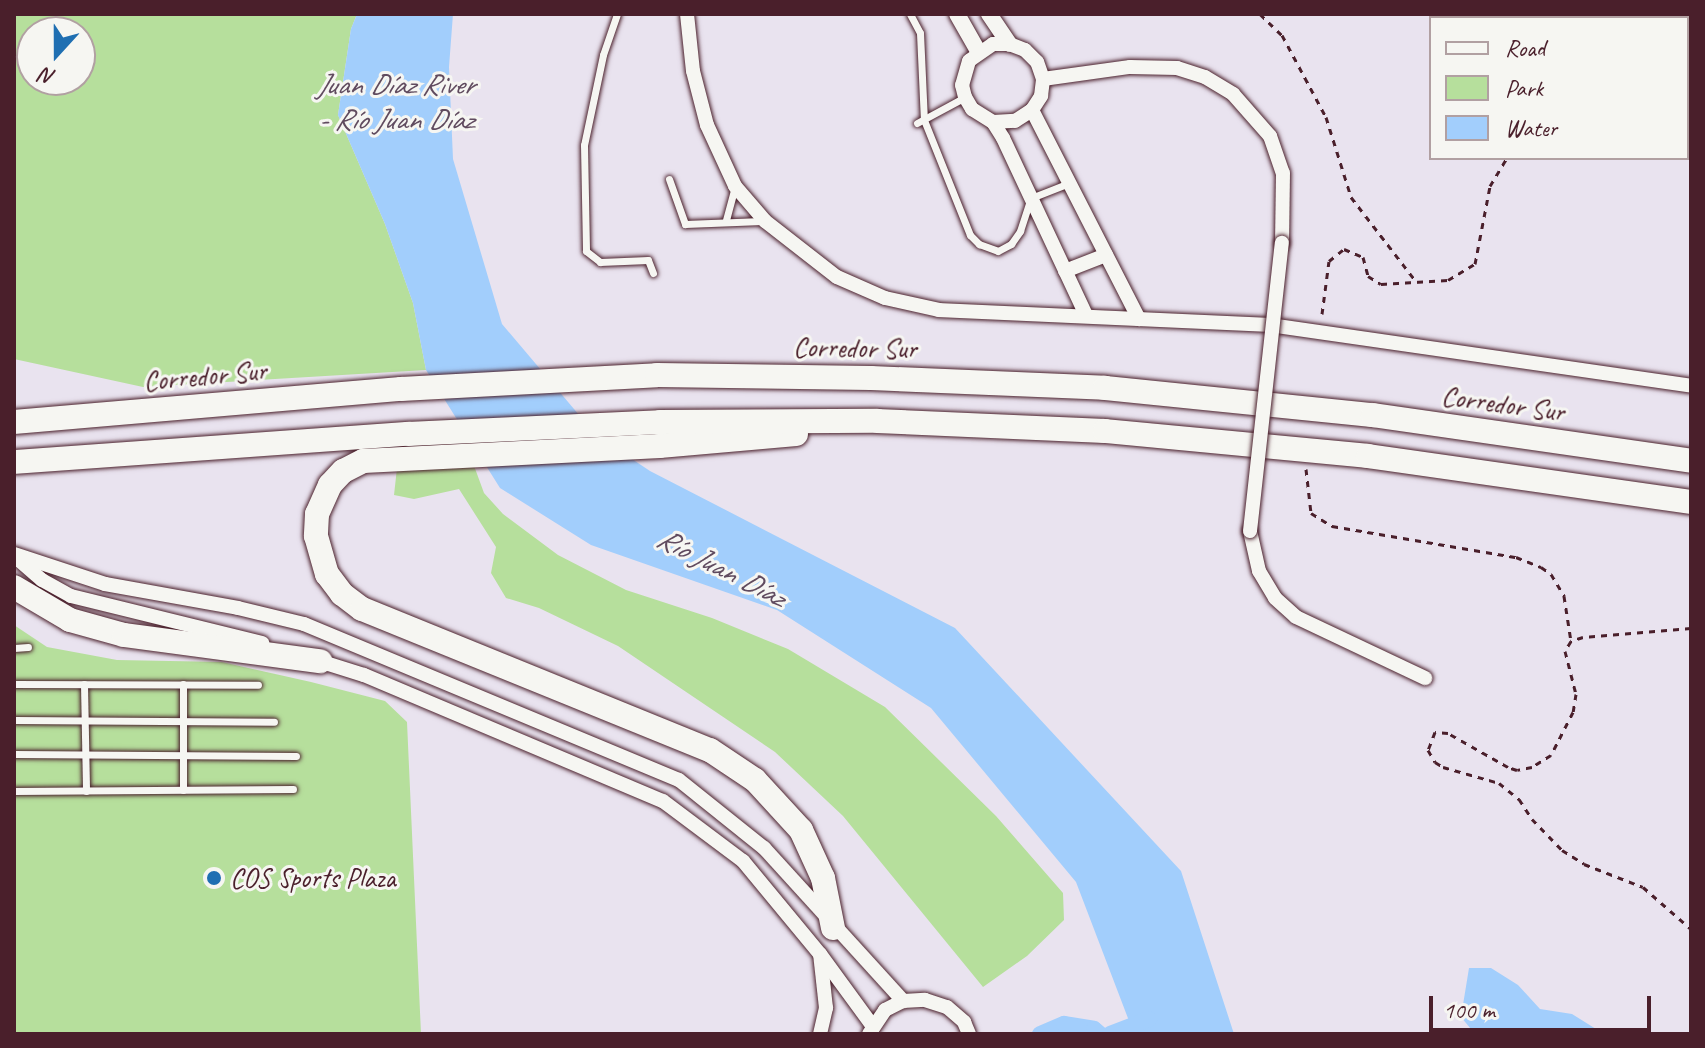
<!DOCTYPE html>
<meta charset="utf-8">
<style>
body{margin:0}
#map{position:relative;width:1705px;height:1048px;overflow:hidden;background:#e9e3ef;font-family:Caveat,sans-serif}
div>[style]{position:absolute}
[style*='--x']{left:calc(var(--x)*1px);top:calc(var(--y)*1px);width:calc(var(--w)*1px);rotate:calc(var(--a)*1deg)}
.green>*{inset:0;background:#b6df9c}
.water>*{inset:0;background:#a2cefc}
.canal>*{height:16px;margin:-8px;padding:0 8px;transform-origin:8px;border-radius:8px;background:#a2cefc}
.path>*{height:3px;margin-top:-1.5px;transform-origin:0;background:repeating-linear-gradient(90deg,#4a1f2b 0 6px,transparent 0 12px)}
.roads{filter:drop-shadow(0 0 2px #4a1f2b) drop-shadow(0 0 2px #4a1f2b)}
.service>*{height:7px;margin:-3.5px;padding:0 3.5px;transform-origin:3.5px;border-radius:3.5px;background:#f6f6f2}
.minor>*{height:14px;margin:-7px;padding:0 7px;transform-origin:7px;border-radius:7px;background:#f6f6f2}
.tertiary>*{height:16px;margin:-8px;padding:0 8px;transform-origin:8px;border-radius:8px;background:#f6f6f2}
.motorway>*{height:24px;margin:-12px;padding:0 12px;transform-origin:12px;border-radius:12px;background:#f6f6f2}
.bridges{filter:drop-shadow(0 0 2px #4a1f2b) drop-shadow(0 0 2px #4a1f2b)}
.minor-bridge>*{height:14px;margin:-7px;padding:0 7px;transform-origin:7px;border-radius:7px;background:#f6f6f2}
.dots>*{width:22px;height:22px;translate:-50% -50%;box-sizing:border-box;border:4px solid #f6f6f2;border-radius:50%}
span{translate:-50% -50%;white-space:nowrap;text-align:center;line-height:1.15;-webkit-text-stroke:6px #f6f6f2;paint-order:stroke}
.street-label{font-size:28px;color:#4a1f2b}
.poi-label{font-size:28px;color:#4a1f2b}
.left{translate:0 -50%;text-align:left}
.water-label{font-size:30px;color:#604b5f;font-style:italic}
.frame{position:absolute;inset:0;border:16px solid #4a1f2b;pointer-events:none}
.legend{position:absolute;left:1429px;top:16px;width:260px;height:144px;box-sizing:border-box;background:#f6f6f2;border:2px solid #b1a0a2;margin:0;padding:10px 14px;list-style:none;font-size:24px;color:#4a1f2b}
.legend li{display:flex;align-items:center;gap:16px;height:40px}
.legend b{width:40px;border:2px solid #b1a0a2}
.north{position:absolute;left:16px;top:16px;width:80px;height:80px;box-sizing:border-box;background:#f6f6f2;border:2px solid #b1a0a2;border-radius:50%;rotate:201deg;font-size:22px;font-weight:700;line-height:32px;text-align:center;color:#4a1f2b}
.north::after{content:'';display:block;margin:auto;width:28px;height:36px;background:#1f6fb2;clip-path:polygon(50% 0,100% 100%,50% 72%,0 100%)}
.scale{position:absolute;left:1429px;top:996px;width:222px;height:36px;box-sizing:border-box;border:4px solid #4a1f2b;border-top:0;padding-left:10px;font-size:24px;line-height:28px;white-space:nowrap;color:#4a1f2b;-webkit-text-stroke:6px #f6f6f2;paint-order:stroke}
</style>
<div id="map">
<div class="green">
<i style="clip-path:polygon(evenodd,14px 14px,357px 14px,351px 29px,338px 115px,385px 224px,413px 303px,426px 370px,143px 387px,14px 359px,14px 14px,32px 32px,80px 32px,80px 80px,32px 80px,32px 32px)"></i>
<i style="clip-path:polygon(473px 463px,484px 493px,503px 514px,558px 555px,626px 590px,712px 618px,788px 649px,885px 707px,996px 816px,1063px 893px,1064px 920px,1027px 956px,983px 987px,843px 816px,775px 752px,618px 646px,539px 608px,506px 598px,491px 573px,496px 547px,459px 489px,414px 499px,394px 495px,397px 468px)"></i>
<i style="clip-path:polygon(14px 625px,47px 647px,117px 660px,222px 662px,311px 682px,385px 701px,407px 722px,421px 1034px,14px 1034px)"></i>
</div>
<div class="water">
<i style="clip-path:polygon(357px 14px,453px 14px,449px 67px,453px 159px,502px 324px,596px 435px,650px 471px,955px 628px,1181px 871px,1234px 1034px,1134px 1034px,1076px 882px,931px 708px,777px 610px,591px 545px,500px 488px,426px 370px,413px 303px,385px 224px,338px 115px,351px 29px)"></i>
<i style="clip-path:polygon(1469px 968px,1491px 968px,1518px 985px,1540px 1009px,1572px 1014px,1604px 1034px,1475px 1034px,1461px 1017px)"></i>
</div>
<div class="canal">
<i style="--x:1040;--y:1034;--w:26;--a:-23"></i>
<i style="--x:1064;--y:1024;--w:30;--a:9"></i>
<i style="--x:1094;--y:1029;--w:8;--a:40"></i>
<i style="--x:1110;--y:1034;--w:42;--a:-21"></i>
</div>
<div class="path">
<i style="--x:1260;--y:14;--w:30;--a:44"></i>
<i style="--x:1282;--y:35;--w:93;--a:61.8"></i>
<i style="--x:1326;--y:117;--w:84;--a:72.6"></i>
<i style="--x:1351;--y:197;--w:105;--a:52.4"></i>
<i style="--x:1667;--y:18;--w:6;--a:-45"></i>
<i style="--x:1322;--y:314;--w:53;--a:-82.5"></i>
<i style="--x:1329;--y:261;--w:19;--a:-39"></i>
<i style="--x:1344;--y:249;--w:21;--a:23"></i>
<i style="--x:1363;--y:257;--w:20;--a:75"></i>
<i style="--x:1368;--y:276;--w:15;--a:32"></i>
<i style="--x:1381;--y:284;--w:67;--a:-3.4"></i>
<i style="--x:1448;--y:280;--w:31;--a:-31"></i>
<i style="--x:1475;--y:264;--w:79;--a:-79.1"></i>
<i style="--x:1490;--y:186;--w:33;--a:-59"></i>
<i style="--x:1306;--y:469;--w:44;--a:83.5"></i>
<i style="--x:1311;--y:513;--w:25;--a:32"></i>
<i style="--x:1332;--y:526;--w:187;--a:9.6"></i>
<i style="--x:1516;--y:557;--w:27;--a:22"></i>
<i style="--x:1541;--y:567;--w:12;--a:35"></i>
<i style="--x:1551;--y:574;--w:26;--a:59"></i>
<i style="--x:1564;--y:596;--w:46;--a:81.2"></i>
<i style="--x:1691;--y:628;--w:108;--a:175.2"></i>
<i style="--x:1583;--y:637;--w:13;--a:162"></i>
<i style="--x:1571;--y:641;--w:12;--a:121"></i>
<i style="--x:1565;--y:651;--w:44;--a:75.7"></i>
<i style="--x:1576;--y:694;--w:18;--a:99"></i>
<i style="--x:1573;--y:712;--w:48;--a:117.1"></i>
<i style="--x:1551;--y:755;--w:22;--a:148"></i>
<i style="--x:1532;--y:767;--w:15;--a:169"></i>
<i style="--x:1517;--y:770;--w:9;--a:-162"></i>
<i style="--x:1508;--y:767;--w:69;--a:-150.5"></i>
<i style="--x:1448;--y:733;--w:13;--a:-176"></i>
<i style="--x:1435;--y:732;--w:19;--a:111"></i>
<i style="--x:1428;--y:750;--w:14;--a:60"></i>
<i style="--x:1435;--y:762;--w:9;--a:32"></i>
<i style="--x:1443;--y:767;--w:58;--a:15.9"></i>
<i style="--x:1499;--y:783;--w:26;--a:39"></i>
<i style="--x:1519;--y:799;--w:24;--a:57"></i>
<i style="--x:1532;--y:819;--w:43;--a:45.9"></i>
<i style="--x:1562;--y:850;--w:26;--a:32"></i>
<i style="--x:1584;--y:864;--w:63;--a:21.3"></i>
<i style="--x:1643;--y:887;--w:64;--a:41.2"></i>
</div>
<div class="roads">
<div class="service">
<i style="--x:617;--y:14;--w:43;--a:108.9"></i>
<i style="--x:603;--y:55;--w:92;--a:101.9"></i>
<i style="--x:584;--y:145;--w:106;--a:88.9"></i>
<i style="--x:586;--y:251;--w:18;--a:38"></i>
<i style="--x:600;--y:262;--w:48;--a:-2.4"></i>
<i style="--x:648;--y:260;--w:14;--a:69"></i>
<i style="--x:910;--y:14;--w:21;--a:62"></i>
<i style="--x:920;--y:33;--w:87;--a:87.4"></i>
<i style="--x:924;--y:120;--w:124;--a:68.2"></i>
<i style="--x:970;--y:235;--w:13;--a:45"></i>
<i style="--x:979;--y:244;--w:20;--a:20"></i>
<i style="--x:998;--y:251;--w:15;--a:-28"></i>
<i style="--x:1011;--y:244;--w:16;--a:-55"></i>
<i style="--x:1020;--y:231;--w:35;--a:-72"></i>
<i style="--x:1031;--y:198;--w:41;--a:-21.5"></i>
<i style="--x:917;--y:123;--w:55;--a:-28.4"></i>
<i style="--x:669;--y:179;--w:48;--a:70.4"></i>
<i style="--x:685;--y:224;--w:77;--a:-2.2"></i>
<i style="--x:726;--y:220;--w:34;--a:-75"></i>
<i style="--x:14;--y:648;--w:14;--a:-4"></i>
<i style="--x:14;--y:684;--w:244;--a:0.2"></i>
<i style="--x:84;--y:684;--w:107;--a:88.9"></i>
<i style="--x:183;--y:684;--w:106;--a:90"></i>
<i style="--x:14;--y:720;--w:260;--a:0.4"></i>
<i style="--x:14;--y:754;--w:282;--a:0.4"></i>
<i style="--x:14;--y:791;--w:279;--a:-0.4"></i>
</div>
<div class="minor">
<i style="--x:687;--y:14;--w:57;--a:84"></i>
<i style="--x:693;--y:71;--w:56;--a:75.5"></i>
<i style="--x:707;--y:125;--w:67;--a:65.3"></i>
<i style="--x:735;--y:186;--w:46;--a:49.4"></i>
<i style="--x:765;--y:221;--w:91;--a:37.9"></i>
<i style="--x:837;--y:277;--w:52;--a:23.6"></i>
<i style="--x:885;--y:298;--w:55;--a:12.5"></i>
<i style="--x:939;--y:310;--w:331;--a:2.6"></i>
<i style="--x:1270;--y:325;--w:425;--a:8.2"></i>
<i style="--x:1043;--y:79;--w:88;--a:-7.9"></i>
<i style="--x:1130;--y:67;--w:47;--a:1.2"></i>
<i style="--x:1177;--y:68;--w:29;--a:18"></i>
<i style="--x:1205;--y:77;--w:33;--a:31"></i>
<i style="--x:1233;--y:94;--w:56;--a:48.6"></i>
<i style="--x:1270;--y:136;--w:39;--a:71"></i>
<i style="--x:1283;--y:173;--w:70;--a:90.8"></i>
<i style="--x:1032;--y:110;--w:235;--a:62.9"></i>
<i style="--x:993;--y:122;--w:22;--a:-3"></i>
<i style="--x:1015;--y:121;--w:20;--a:-33"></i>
<i style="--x:1032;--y:110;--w:17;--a:-57"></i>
<i style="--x:1041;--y:96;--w:17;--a:-83"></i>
<i style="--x:1043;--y:79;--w:18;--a:-109"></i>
<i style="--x:1037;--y:62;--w:17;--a:-135"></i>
<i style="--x:1025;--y:50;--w:17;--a:-159"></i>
<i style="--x:1009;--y:44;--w:16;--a:180"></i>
<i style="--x:993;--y:44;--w:29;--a:145"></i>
<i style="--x:969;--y:61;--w:25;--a:106"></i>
<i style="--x:962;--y:85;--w:12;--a:76"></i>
<i style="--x:965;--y:97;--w:14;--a:60"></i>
<i style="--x:972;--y:109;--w:25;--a:32"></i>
<i style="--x:993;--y:122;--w:19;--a:58"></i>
<i style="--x:1003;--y:138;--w:195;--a:64.9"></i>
<i style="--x:1065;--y:271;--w:44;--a:-21.3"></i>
<i style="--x:1250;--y:531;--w:41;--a:77.3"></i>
<i style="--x:1259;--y:571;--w:31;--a:59"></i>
<i style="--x:1275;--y:598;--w:28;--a:42"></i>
<i style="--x:1296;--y:617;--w:143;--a:25.3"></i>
<i style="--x:14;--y:554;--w:96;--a:18.2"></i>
<i style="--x:105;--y:584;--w:135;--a:10.2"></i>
<i style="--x:238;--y:608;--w:68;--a:13.6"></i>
<i style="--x:304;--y:624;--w:406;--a:22.6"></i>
<i style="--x:679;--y:780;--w:109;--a:38.7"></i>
<i style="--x:764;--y:848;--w:207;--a:47.7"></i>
<i style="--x:20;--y:561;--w:29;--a:41"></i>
<i style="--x:42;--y:580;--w:33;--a:29"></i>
<i style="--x:71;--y:596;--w:197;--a:13.8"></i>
<i style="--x:316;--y:660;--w:50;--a:17.4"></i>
<i style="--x:364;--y:675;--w:324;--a:22.9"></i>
<i style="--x:663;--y:801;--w:100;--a:36.9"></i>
<i style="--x:743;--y:861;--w:121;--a:50.4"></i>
<i style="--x:820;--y:954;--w:88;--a:53.8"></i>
<i style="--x:820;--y:1034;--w:27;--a:-77"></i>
<i style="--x:826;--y:1008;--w:54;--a:-96.3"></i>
<i style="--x:869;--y:1034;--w:29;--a:-56"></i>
<i style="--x:885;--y:1010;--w:20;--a:-27"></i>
<i style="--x:903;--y:1001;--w:22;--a:-3"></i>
<i style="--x:925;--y:1000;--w:23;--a:18"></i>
<i style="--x:947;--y:1007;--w:23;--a:41"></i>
<i style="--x:964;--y:1022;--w:13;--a:67"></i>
</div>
<div class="tertiary">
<i style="--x:957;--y:14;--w:43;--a:60.4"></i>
<i style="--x:989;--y:14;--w:36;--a:56"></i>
</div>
<div class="motorway">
<i style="--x:14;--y:422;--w:388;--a:-4.9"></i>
<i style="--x:401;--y:389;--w:256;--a:-3.1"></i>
<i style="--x:657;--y:375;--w:214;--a:0.8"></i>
<i style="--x:871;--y:378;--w:234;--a:2.4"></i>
<i style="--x:1105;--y:388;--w:269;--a:5.8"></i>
<i style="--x:1373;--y:415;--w:321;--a:8.2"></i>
<i style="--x:796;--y:434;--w:137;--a:175"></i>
<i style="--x:660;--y:446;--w:297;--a:177.1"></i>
<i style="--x:363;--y:461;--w:22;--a:153"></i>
<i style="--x:343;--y:471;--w:19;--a:133"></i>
<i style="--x:330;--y:485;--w:32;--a:114"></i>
<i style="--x:317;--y:514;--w:22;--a:93"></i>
<i style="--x:316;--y:536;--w:40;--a:74"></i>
<i style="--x:327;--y:574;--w:25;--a:53"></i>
<i style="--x:342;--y:594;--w:25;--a:37"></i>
<i style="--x:362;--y:609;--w:375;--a:22.1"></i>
<i style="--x:710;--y:750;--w:54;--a:33.7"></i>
<i style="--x:755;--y:780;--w:68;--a:47.4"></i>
<i style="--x:801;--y:830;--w:53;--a:65.4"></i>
<i style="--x:823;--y:878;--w:51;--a:78.7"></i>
<i style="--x:14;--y:462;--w:395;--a:-4.1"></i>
<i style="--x:408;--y:434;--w:252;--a:-2.7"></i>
<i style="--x:660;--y:422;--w:217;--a:-0.3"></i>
<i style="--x:877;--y:421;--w:228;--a:2.5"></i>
<i style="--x:1105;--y:431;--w:264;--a:5.4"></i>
<i style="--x:1368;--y:456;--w:326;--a:8.1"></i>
<i style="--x:14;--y:587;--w:65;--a:30.5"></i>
<i style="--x:70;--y:620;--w:56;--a:15.5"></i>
<i style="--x:124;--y:635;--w:198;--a:7.6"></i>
</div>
</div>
<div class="bridges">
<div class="minor-bridge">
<i style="--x:1250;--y:531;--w:290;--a:-83.7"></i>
</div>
</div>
<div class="dots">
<i style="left:214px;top:878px;background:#1f6fb2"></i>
</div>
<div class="street-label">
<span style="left:855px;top:348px;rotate:1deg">Corredor Sur</span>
<span style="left:205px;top:376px;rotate:-5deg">Corredor Sur</span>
<span style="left:1503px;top:404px;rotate:8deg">Corredor Sur</span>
</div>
<div class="poi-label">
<span class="left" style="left:230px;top:878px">COS Sports Plaza</span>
</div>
<div class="water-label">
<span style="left:395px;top:101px">Juan Díaz River<br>- Río Juan Díaz</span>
<span style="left:721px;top:567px;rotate:27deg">Río Juan Díaz</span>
</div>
<div class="frame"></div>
<ul class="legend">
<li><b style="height:10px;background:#f6f6f2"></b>Road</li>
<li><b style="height:22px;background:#b6df9c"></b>Park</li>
<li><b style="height:22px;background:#a2cefc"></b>Water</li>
</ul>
<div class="north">N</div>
<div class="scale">100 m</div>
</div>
